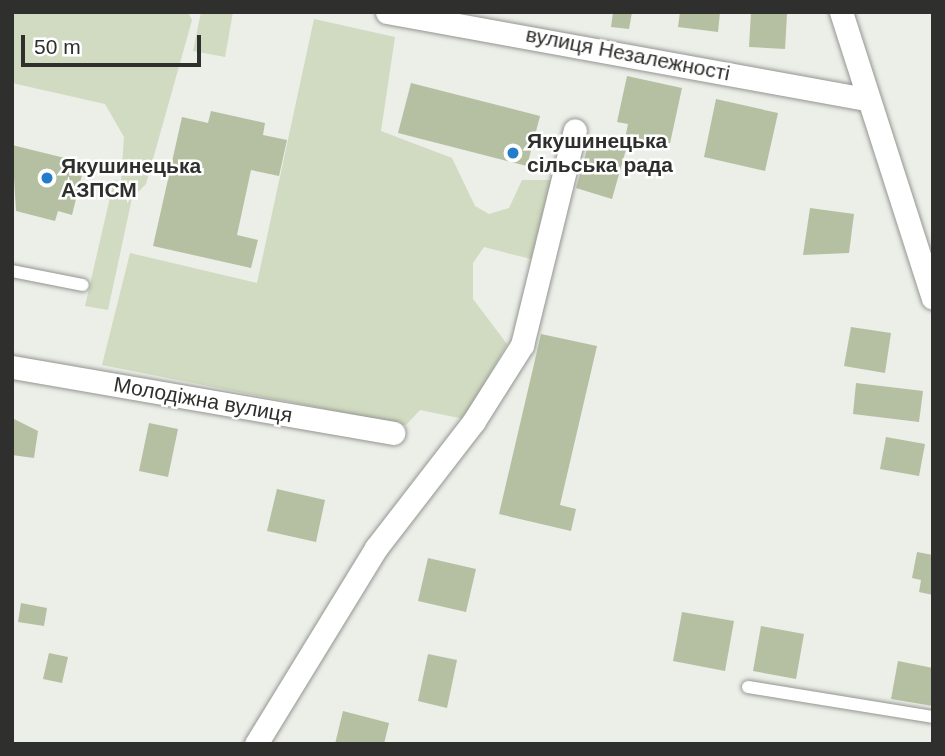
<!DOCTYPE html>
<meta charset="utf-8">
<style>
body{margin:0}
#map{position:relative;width:945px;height:756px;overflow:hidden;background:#eceee8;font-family:Arial,sans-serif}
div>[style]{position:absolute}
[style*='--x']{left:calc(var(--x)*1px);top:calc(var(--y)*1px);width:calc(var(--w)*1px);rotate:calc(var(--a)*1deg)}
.green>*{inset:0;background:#d1dbc1}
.building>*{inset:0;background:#b5c0a2}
.roads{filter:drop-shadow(0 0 2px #949691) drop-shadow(0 0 2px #949691)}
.service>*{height:12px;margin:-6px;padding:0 6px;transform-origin:6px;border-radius:6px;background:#fff}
.minor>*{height:23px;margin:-11.5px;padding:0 11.5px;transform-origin:11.5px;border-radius:11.5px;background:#fff}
.dots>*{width:19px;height:19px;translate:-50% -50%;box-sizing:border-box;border:4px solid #fff;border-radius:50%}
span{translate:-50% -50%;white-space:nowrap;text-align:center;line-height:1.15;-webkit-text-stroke:5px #fff;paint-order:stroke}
.street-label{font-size:21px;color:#2f2f2d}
.poi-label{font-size:21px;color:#2f2f2d;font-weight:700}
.left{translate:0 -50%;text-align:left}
.frame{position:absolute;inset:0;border:14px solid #2f2f2d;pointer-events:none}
.scale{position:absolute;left:21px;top:35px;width:180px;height:32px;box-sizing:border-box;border:4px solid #2f2f2d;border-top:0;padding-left:9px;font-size:21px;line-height:24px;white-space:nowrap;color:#2f2f2d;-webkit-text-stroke:5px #fff;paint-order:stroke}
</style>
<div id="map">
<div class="green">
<i style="clip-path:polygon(12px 12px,188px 12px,192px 20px,146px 184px,132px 198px,108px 310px,85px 306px,114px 180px,121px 181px,124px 137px,105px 104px,12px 83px)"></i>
<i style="clip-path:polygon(201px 12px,233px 12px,225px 57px,193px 51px)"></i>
<i style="clip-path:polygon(314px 19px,395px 37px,381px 131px,452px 158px,475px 206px,489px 214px,509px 208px,522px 180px,551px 180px,531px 259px,484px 247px,473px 263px,473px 299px,507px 344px,464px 419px,420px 410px,406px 425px,102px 365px,130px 253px,257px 283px)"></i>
</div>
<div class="building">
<i style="clip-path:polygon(613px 12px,632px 12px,629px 29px,611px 27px)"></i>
<i style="clip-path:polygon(680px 12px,720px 12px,718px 32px,678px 27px)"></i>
<i style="clip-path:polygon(751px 12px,787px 14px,785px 49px,749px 47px)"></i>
<i style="clip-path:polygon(627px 76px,682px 88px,669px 148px,625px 138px,628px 124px,617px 122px)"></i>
<i style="clip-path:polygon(411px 83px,540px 116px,527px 166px,398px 133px)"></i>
<i style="clip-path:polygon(716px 99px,778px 113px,765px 171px,704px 157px)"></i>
<i style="clip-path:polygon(211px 111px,265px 123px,263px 135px,287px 140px,279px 176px,251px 170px,237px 235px,258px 240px,251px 268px,153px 246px,182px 117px,208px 123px)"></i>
<i style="clip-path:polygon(591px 135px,627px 146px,612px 199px,576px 188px)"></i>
<i style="clip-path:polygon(12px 145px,85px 163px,72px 215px,58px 211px,55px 221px,16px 211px)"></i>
<i style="clip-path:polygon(810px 208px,854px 214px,849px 253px,803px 255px)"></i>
<i style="clip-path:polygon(851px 327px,891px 333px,885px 373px,844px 366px)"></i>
<i style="clip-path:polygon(541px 334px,597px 346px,560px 505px,576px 509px,571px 531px,499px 514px)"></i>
<i style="clip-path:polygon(856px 383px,923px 391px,919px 422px,853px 414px)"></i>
<i style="clip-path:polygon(12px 418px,38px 431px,34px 458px,12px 455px)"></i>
<i style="clip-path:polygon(149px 423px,178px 429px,168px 477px,139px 471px)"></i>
<i style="clip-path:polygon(886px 437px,925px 444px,919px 476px,880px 469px)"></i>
<i style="clip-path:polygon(277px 489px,325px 500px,316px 542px,267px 531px)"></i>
<i style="clip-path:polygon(917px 552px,933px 555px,933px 595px,919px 592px,921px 580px,912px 578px)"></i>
<i style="clip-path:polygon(428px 558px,476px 569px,466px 612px,418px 601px)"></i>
<i style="clip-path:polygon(21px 603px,47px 608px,44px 626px,18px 622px)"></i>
<i style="clip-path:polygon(682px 612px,734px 621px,725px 671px,673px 661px)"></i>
<i style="clip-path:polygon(761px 626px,804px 634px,796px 679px,753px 671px)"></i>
<i style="clip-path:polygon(49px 653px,68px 657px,62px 683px,43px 679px)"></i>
<i style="clip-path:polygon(428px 654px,457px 660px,447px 708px,418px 701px)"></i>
<i style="clip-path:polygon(898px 661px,933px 668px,933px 706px,891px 699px)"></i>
<i style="clip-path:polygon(343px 711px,389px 723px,384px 744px,335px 744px)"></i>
</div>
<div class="roads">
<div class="service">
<i style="--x:12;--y:271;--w:72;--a:11.2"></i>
<i style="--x:748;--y:687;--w:187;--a:9.2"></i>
</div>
<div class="minor">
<i style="--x:387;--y:12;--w:489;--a:10.3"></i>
<i style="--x:841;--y:12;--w:300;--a:72.2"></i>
<i style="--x:12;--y:367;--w:387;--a:9.8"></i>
<i style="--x:256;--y:744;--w:230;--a:-58.5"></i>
<i style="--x:376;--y:548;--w:160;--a:-52.3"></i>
<i style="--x:474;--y:421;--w:90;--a:-57.7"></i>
<i style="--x:522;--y:345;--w:221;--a:-76.2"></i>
</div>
</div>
<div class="dots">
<i style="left:513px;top:153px;background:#237dca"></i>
<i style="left:47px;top:178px;background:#237dca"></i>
</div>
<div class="street-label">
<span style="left:628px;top:54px;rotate:11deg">вулиця Незалежності</span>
<span style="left:203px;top:400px;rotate:10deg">Молодіжна вулиця</span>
</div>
<div class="poi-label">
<span class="left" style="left:527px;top:153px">Якушинецька<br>сільська рада</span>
<span class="left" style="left:61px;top:178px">Якушинецька<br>АЗПСМ</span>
</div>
<div class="frame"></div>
<div class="scale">50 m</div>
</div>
